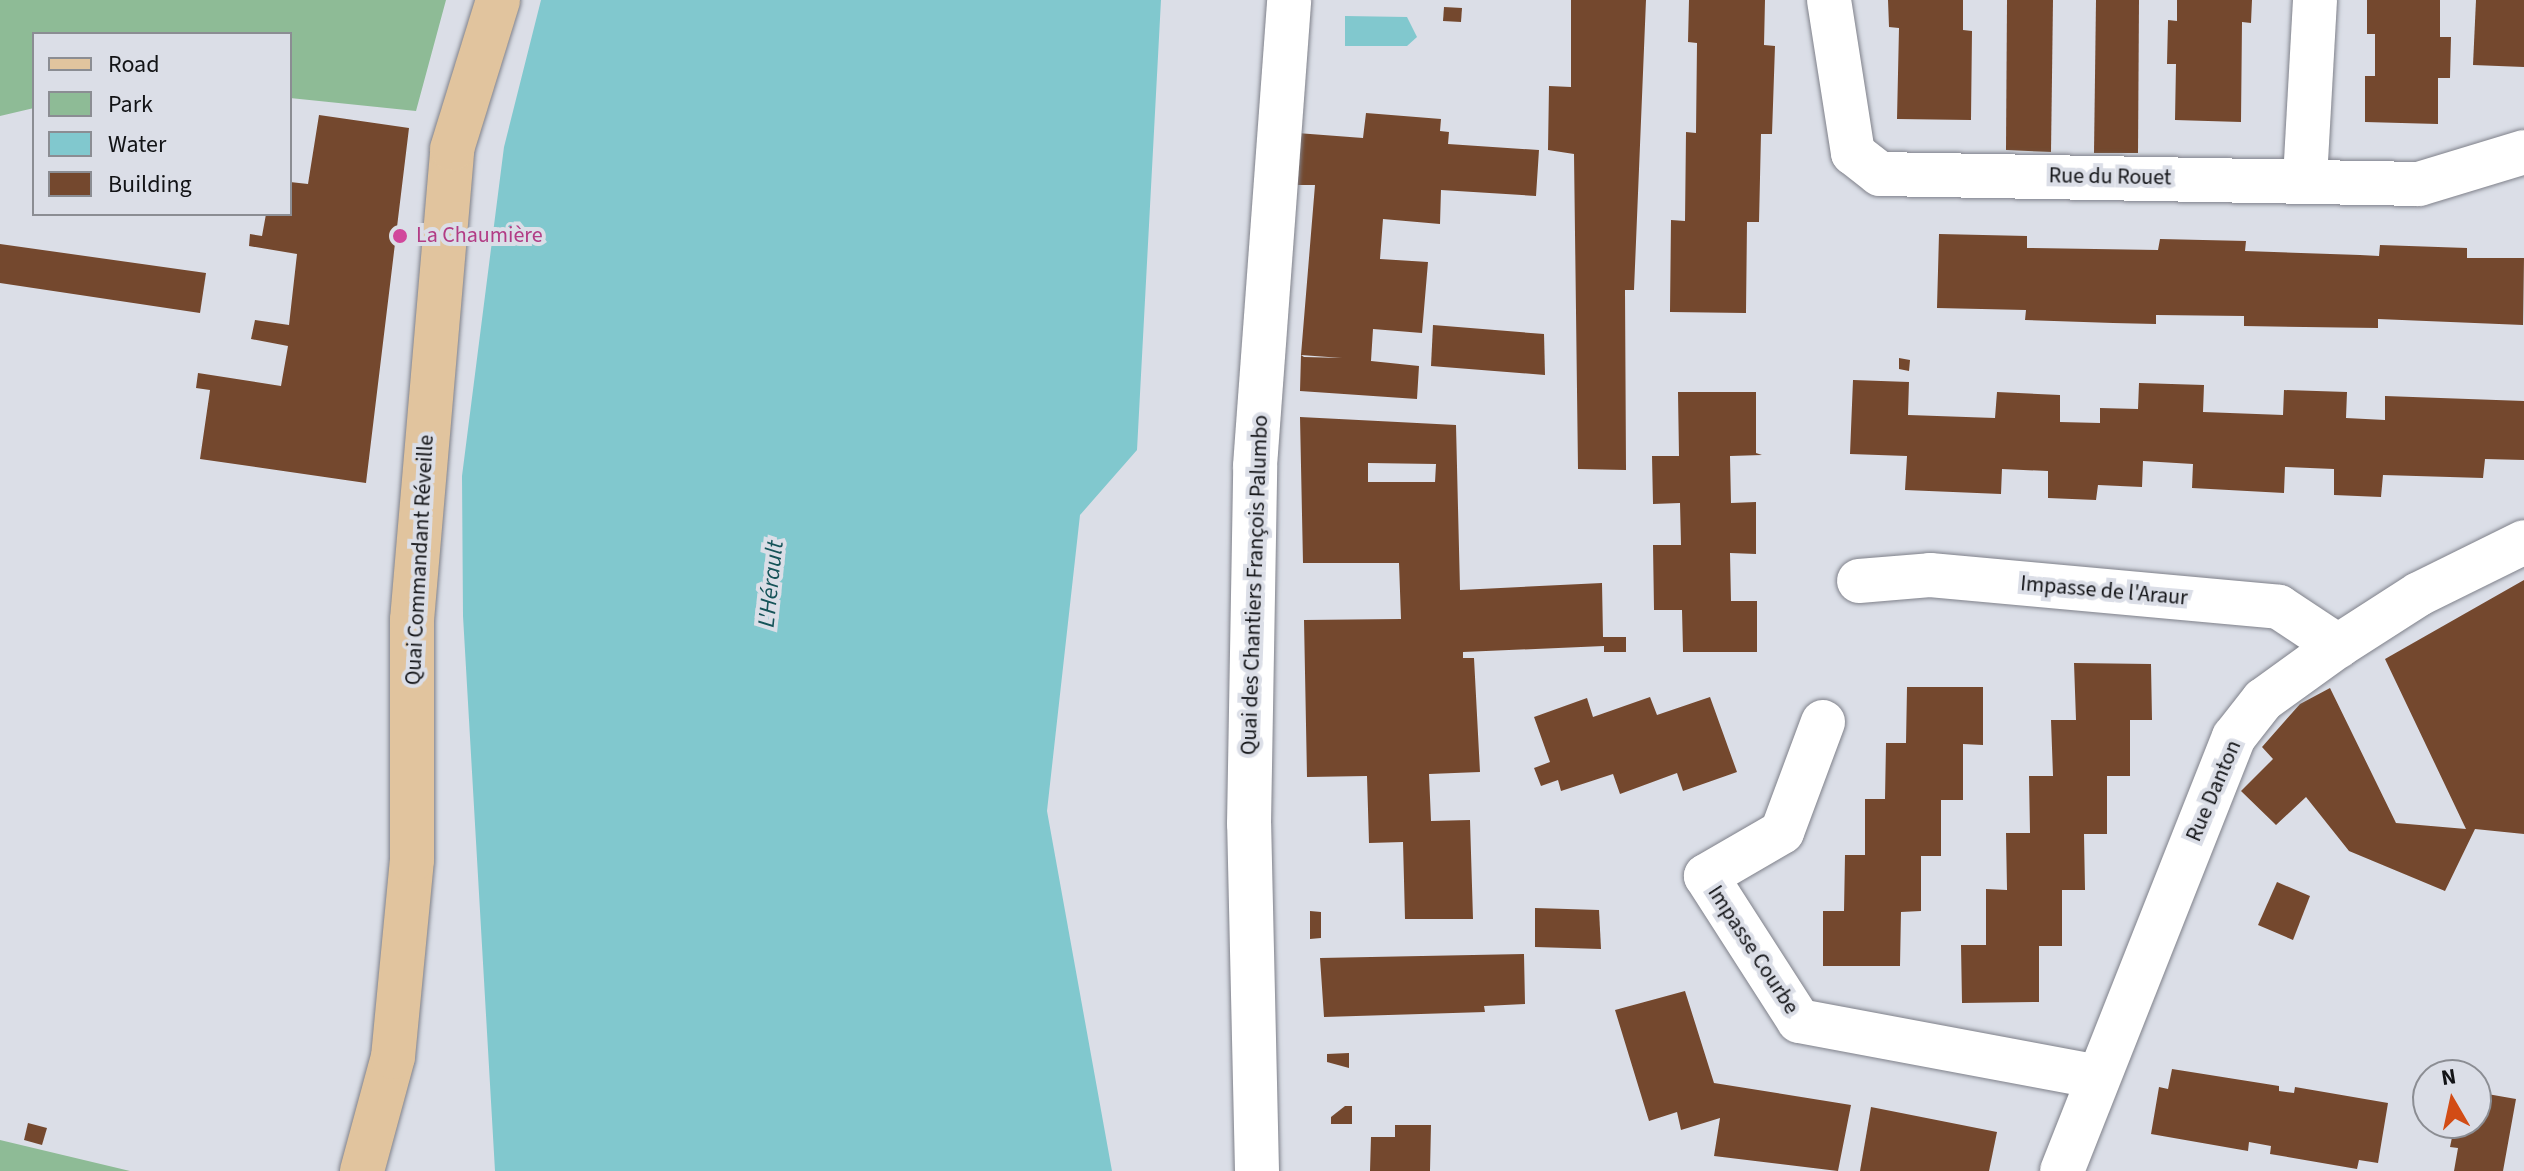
<!DOCTYPE html>
<meta charset="utf-8">
<style>
body{margin:0}
#map{position:relative;width:2524px;height:1171px;overflow:hidden;background:#dbdee7;font-family:"Source Sans 3",sans-serif}
div>[style]{position:absolute}
[style*='--x']{left:calc(var(--x)*1px);top:calc(var(--y)*1px);width:calc(var(--w)*1px);rotate:calc(var(--a)*1deg)}
.green>*{inset:0;background:#8ebb96}
.water>*{inset:0;background:#81c8ce}
.building>*{inset:0;background:#74482e}
.roads{filter:drop-shadow(0 0 2px #7f818a) drop-shadow(0 0 2px #7f818a)}
.minor>*{height:44px;margin:-22px;padding:0 22px;transform-origin:22px;border-radius:22px;background:#fff}
.major>*{height:44px;margin:-22px;padding:0 22px;transform-origin:22px;border-radius:22px;background:#e1c49e}
.dots>*{width:22px;height:22px;translate:-50% -50%;box-sizing:border-box;border:4px solid #dbdee7;border-radius:50%}
span{translate:-50% -50%;white-space:nowrap;text-align:center;line-height:1.15;-webkit-text-stroke:8px #dbdee7;paint-order:stroke}
.street-label{font-size:22px;color:#121316}
.hotel-label{font-size:22px;color:#b23c85}
.left{translate:0 -50%;text-align:left}
.water-label{font-size:24px;color:#155358;font-style:italic}
.legend{position:absolute;left:32px;top:32px;width:260px;height:184px;box-sizing:border-box;background:#dbdee7;border:2px solid #8b8d93;margin:0;padding:10px 14px;list-style:none;font-size:24px;color:#121316}
.legend li{display:flex;align-items:center;gap:16px;height:40px}
.legend b{width:40px;border:2px solid #8b8d93}
.north{position:absolute;left:2412px;top:1059px;width:80px;height:80px;box-sizing:border-box;background:#dbdee7;border:2px solid #8b8d93;border-radius:50%;rotate:351deg;font-size:22px;font-weight:700;line-height:32px;text-align:center;color:#121316}
.north::after{content:'';display:block;margin:auto;width:28px;height:36px;background:#d24c15;clip-path:polygon(50% 0,100% 100%,50% 72%,0 100%)}
</style>
<div id="map">
<div class="green">
<i style="clip-path:polygon(0 0,446px 0,416px 111px,290px 98px,290px 34px,34px 34px,34px 108px,0 116px)"></i>
<i style="clip-path:polygon(0 1140px,130px 1171px,0 1171px)"></i>
</div>
<div class="water">
<i style="clip-path:polygon(541px 0,1161px 0,1137px 450px,1080px 515px,1047px 811px,1112px 1171px,495px 1171px,463px 616px,462px 476px,504px 147px)"></i>
<i style="clip-path:polygon(1345px 16px,1407px 17px,1417px 37px,1407px 46px,1345px 46px)"></i>
</div>
<div class="building">
<i style="clip-path:polygon(1571px 0,1646px 0,1634px 290px,1625px 290px,1626px 470px,1578px 469px,1574px 154px,1548px 150px,1549px 86px,1571px 87px)"></i>
<i style="clip-path:polygon(1689px 0,1765px 0,1764px 45px,1775px 46px,1772px 134px,1761px 134px,1759px 222px,1747px 222px,1746px 313px,1670px 312px,1671px 220px,1685px 221px,1686px 132px,1696px 133px,1697px 43px,1688px 42px)"></i>
<i style="clip-path:polygon(1888px 0,1963px 0,1963px 30px,1972px 31px,1971px 120px,1897px 119px,1899px 28px,1889px 27px)"></i>
<i style="clip-path:polygon(2007px 0,2053px 0,2051px 152px,2006px 150px)"></i>
<i style="clip-path:polygon(2096px 0,2139px 0,2138px 153px,2094px 153px)"></i>
<i style="clip-path:polygon(2177px 0,2252px 0,2251px 23px,2242px 22px,2241px 122px,2175px 120px,2176px 64px,2167px 64px,2168px 20px,2177px 21px)"></i>
<i style="clip-path:polygon(2367px 0,2440px 0,2440px 37px,2451px 37px,2450px 78px,2438px 78px,2438px 124px,2365px 122px,2365px 76px,2375px 76px,2375px 34px,2367px 34px)"></i>
<i style="clip-path:polygon(2476px 0,2524px 0,2524px 67px,2473px 65px)"></i>
<i style="clip-path:polygon(1444px 7px,1462px 8px,1461px 22px,1443px 21px)"></i>
<i style="clip-path:polygon(1366px 113px,1441px 119px,1440px 131px,1449px 132px,1448px 144px,1539px 150px,1536px 196px,1441px 190px,1440px 224px,1383px 219px,1380px 259px,1428px 262px,1422px 333px,1373px 329px,1371px 361px,1419px 366px,1417px 399px,1300px 391px,1301px 355px,1304px 357px,1342px 358px,1301px 355px,1315px 185px,1296px 185px,1297px 133px,1363px 138px)"></i>
<i style="clip-path:polygon(319px 115px,409px 128px,366px 483px,200px 459px,210px 390px,196px 388px,198px 373px,281px 386px,288px 346px,251px 339px,255px 320px,289px 325px,297px 254px,249px 246px,250px 234px,262px 236px,266px 214px,290px 214px,290px 182px,308px 184px)"></i>
<i style="clip-path:polygon(1939px 234px,2027px 236px,2027px 248px,2158px 250px,2160px 239px,2246px 241px,2245px 251px,2360px 255px,2379px 256px,2380px 245px,2467px 248px,2467px 258px,2524px 258px,2523px 325px,2378px 319px,2378px 328px,2244px 326px,2244px 316px,2156px 315px,2156px 324px,2113px 323px,2025px 320px,2026px 310px,1937px 308px)"></i>
<i style="clip-path:polygon(0 244px,206px 273px,200px 313px,0 283px)"></i>
<i style="clip-path:polygon(1433px 325px,1544px 334px,1545px 375px,1431px 366px)"></i>
<i style="clip-path:polygon(1899px 358px,1910px 360px,1909px 371px,1899px 369px)"></i>
<i style="clip-path:polygon(1853px 380px,1909px 382px,1908px 415px,1995px 418px,1997px 392px,2060px 395px,2060px 422px,2100px 423px,2100px 408px,2138px 409px,2139px 383px,2204px 385px,2203px 412px,2283px 415px,2284px 390px,2347px 392px,2346px 418px,2385px 420px,2385px 396px,2524px 401px,2524px 460px,2485px 459px,2483px 478px,2383px 475px,2381px 497px,2334px 495px,2334px 469px,2285px 467px,2284px 493px,2192px 488px,2193px 464px,2143px 461px,2142px 487px,2098px 485px,2096px 500px,2048px 498px,2048px 471px,2002px 469px,2001px 494px,1905px 490px,1907px 456px,1850px 454px)"></i>
<i style="clip-path:polygon(1678px 392px,1756px 392px,1756px 453px,1762px 455px,1730px 456px,1731px 503px,1756px 502px,1756px 554px,1730px 553px,1731px 601px,1757px 601px,1757px 652px,1683px 652px,1682px 610px,1654px 610px,1653px 545px,1681px 545px,1680px 503px,1653px 504px,1652px 456px,1679px 456px)"></i>
<i style="clip-path:polygon(evenodd,1300px 417px,1456px 425px,1460px 590px,1602px 583px,1603px 637px,1626px 637px,1626px 652px,1604px 652px,1604px 646px,1463px 652px,1463px 658px,1474px 658px,1480px 772px,1429px 774px,1431px 821px,1470px 820px,1473px 919px,1405px 919px,1403px 842px,1369px 843px,1367px 776px,1307px 777px,1304px 620px,1401px 619px,1399px 563px,1303px 563px,1300px 417px,1368px 463px,1436px 464px,1435px 482px,1368px 482px,1368px 463px)"></i>
<i style="clip-path:polygon(2524px 580px,2524px 834px,2475px 829px,2445px 891px,2349px 851px,2306px 797px,2276px 825px,2241px 791px,2273px 759px,2262px 747px,2300px 704px,2330px 688px,2396px 823px,2466px 829px,2385px 659px)"></i>
<i style="clip-path:polygon(2074px 663px,2151px 664px,2152px 720px,2130px 720px,2130px 776px,2107px 776px,2107px 834px,2084px 834px,2085px 890px,2062px 890px,2062px 946px,2039px 946px,2039px 1002px,1962px 1003px,1961px 945px,1986px 945px,1986px 889px,2007px 890px,2006px 833px,2030px 833px,2029px 776px,2053px 776px,2051px 720px,2076px 720px)"></i>
<i style="clip-path:polygon(1907px 687px,1983px 687px,1983px 745px,1963px 744px,1963px 800px,1941px 800px,1941px 856px,1921px 856px,1921px 911px,1901px 912px,1900px 966px,1823px 966px,1823px 911px,1844px 911px,1845px 855px,1865px 855px,1865px 799px,1885px 799px,1886px 743px,1906px 743px)"></i>
<i style="clip-path:polygon(1650px 697px,1657px 715px,1710px 697px,1737px 772px,1683px 791px,1677px 773px,1620px 794px,1613px 774px,1561px 791px,1558px 780px,1541px 786px,1534px 768px,1550px 762px,1534px 717px,1587px 698px,1593px 717px)"></i>
<i style="clip-path:polygon(2277px 882px,2310px 896px,2293px 940px,2258px 925px)"></i>
<i style="clip-path:polygon(1535px 908px,1599px 910px,1601px 949px,1535px 947px)"></i>
<i style="clip-path:polygon(1310px 911px,1321px 912px,1321px 938px,1310px 939px)"></i>
<i style="clip-path:polygon(1524px 954px,1525px 1004px,1484px 1006px,1485px 1012px,1324px 1017px,1320px 958px)"></i>
<i style="clip-path:polygon(1685px 991px,1714px 1083px,1851px 1105px,1838px 1171px,1714px 1156px,1720px 1118px,1681px 1130px,1677px 1112px,1649px 1121px,1615px 1010px)"></i>
<i style="clip-path:polygon(1349px 1053px,1349px 1068px,1327px 1062px,1327px 1054px)"></i>
<i style="clip-path:polygon(2172px 1069px,2279px 1086px,2279px 1091px,2294px 1093px,2295px 1087px,2388px 1103px,2378px 1163px,2359px 1160px,2357px 1169px,2270px 1154px,2271px 1146px,2249px 1142px,2248px 1151px,2151px 1134px,2159px 1087px,2168px 1089px)"></i>
<i style="clip-path:polygon(2476px 1092px,2516px 1099px,2503px 1171px,2454px 1171px,2458px 1148px,2450px 1147px,2455px 1123px,2476px 1123px)"></i>
<i style="clip-path:polygon(1345px 1106px,1352px 1106px,1352px 1124px,1331px 1124px,1331px 1117px)"></i>
<i style="clip-path:polygon(1871px 1107px,1997px 1132px,1989px 1171px,1860px 1171px)"></i>
<i style="clip-path:polygon(28px 1123px,47px 1128px,42px 1145px,24px 1140px)"></i>
<i style="clip-path:polygon(1395px 1125px,1431px 1125px,1430px 1171px,1370px 1171px,1371px 1137px,1395px 1137px)"></i>
</div>
<div class="roads">
<div class="minor">
<i style="--x:1829;--y:0;--w:155;--a:81.1"></i>
<i style="--x:1853;--y:153;--w:34;--a:38"></i>
<i style="--x:1880;--y:174;--w:539;--a:1.06"></i>
<i style="--x:2419;--y:184;--w:110;--a:-16.9"></i>
<i style="--x:2305;--y:179;--w:179;--a:-86.8"></i>
<i style="--x:1859;--y:581;--w:71;--a:-4.8"></i>
<i style="--x:1930;--y:575;--w:350;--a:5.2"></i>
<i style="--x:2279;--y:607;--w:71;--a:33.5"></i>
<i style="--x:1823;--y:722;--w:117;--a:110.4"></i>
<i style="--x:1782;--y:832;--w:88;--a:149.9"></i>
<i style="--x:1706;--y:876;--w:172;--a:57.3"></i>
<i style="--x:1799;--y:1021;--w:304;--a:10.6"></i>
<i style="--x:1257;--y:1171;--w:347;--a:-91.3"></i>
<i style="--x:1249;--y:824;--w:358;--a:-89"></i>
<i style="--x:1255;--y:466;--w:467;--a:-85.8"></i>
<i style="--x:2062;--y:1171;--w:467;--a:-68.4"></i>
<i style="--x:2234;--y:737;--w:47;--a:-51.9"></i>
<i style="--x:2263;--y:700;--w:92;--a:-35.8"></i>
<i style="--x:2338;--y:646;--w:96;--a:-32.7"></i>
<i style="--x:2419;--y:594;--w:117;--a:-26.3"></i>
</div>
<div class="major">
<i style="--x:362;--y:1171;--w:118;--a:-74.8"></i>
<i style="--x:393;--y:1057;--w:198;--a:-84.5"></i>
<i style="--x:412;--y:860;--w:240;--a:-90"></i>
<i style="--x:412;--y:620;--w:473;--a:-85.1"></i>
<i style="--x:452;--y:149;--w:156;--a:-72.8"></i>
</div>
</div>
<div class="dots">
<i style="left:400px;top:236px;background:#d1479c"></i>
</div>
<div class="street-label">
<span style="left:2110px;top:177px;rotate:1deg">Rue du Rouet</span>
<span style="left:420px;top:560px;rotate:-87deg">Quai Commandant Réveille</span>
<span style="left:1255px;top:585px;rotate:-88deg">Quai des Chantiers François Palumbo</span>
<span style="left:2104px;top:591px;rotate:5deg">Impasse de l'Araur</span>
<span style="left:2214px;top:791px;rotate:-67deg">Rue Danton</span>
<span style="left:1753px;top:950px;rotate:57deg">Impasse Courbe</span>
</div>
<div class="hotel-label">
<span class="left" style="left:416px;top:236px">La Chaumière</span>
</div>
<div class="water-label">
<span style="left:771px;top:584px;rotate:-84deg">L'Hérault</span>
</div>
<ul class="legend">
<li><b style="height:10px;background:#e1c49e"></b>Road</li>
<li><b style="height:22px;background:#8ebb96"></b>Park</li>
<li><b style="height:22px;background:#81c8ce"></b>Water</li>
<li><b style="height:22px;background:#74482e"></b>Building</li>
</ul>
<div class="north">N</div>
</div>
